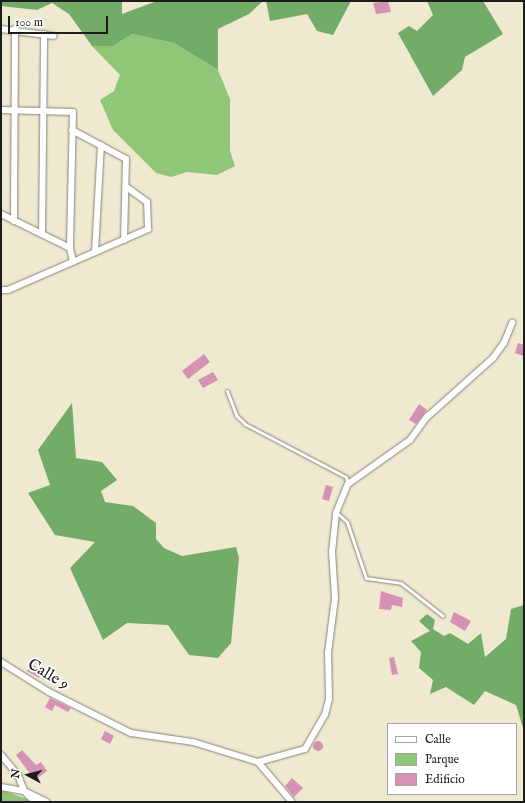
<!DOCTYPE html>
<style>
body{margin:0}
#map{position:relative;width:525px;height:803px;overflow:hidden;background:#efe9d0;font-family:"IM FELL English",serif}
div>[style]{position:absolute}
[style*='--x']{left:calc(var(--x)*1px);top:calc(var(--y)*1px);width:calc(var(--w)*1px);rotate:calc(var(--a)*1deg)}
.green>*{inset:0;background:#8fc678}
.forest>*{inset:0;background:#73ab68}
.building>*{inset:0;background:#d592b4}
.round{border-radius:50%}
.roads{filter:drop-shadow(0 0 1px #868276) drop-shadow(0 0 1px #868276)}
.service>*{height:3px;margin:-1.5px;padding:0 1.5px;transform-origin:1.5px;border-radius:1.5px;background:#fff}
.minor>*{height:6px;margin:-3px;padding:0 3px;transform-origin:3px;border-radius:3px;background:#fff}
span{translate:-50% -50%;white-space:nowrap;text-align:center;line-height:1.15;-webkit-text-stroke:3.5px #fff;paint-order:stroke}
.street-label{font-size:16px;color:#1c1c1c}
.frame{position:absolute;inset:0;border:2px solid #1c1c1c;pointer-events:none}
.legend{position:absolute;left:387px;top:723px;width:130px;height:72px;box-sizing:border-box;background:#fff;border:1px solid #a4a4a4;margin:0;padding:5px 7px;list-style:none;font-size:12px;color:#1c1c1c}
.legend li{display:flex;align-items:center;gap:8px;height:20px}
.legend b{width:20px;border:1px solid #a4a4a4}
.north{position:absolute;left:8px;top:755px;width:40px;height:40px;-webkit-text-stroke:3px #fff;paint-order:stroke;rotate:277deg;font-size:11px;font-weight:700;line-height:16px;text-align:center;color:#1c1c1c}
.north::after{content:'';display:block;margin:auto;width:14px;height:18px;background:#1c1c1c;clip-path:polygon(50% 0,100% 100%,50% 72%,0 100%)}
.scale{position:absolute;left:8px;top:16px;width:100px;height:18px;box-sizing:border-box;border:2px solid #1c1c1c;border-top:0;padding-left:5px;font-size:12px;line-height:14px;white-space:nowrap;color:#1c1c1c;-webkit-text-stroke:3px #fff;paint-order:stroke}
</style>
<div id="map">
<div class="green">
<i style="clip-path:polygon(132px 34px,174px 43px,218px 70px,230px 99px,230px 151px,235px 166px,217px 175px,187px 172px,171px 177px,156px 173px,113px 130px,100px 100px,114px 91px,120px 75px,92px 46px,113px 46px)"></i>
<i style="clip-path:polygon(1px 790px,30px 800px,32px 802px,1px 802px)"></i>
</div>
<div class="forest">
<i style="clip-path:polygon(1px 1px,122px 1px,122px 14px,157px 1px,263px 1px,249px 14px,218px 29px,218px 70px,174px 43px,132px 34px,113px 46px,92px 46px,69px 14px,52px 3px,37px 10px,1px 6px)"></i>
<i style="clip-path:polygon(266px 1px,351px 1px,333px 35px,317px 31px,307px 14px,270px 21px)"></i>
<i style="clip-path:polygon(427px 1px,483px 1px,503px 34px,465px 57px,462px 70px,433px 96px,398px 33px,409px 26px,417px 31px,433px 15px)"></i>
<i style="clip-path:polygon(72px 403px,76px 458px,102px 462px,117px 480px,101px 491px,105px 502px,133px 506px,156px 523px,156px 539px,164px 548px,182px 556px,236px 547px,239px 558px,231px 643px,218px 658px,189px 655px,168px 625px,127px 623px,103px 640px,70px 568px,95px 542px,55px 535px,28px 493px,50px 485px,38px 450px)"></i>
<i style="clip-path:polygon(524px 605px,524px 731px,516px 705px,485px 691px,474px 705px,446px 687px,430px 694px,433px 680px,419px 668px,421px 652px,411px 641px,430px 631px,419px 621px,427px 614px,435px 620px,433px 629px,444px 636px,450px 633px,468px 644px,481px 633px,485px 657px,506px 639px,511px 609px)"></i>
</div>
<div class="building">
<i style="clip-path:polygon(388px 1px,391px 12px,376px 14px,373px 3px)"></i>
<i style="clip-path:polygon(518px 343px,524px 345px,524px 356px,515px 353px)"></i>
<i style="clip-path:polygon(204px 354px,210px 362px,188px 379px,182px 371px)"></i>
<i style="clip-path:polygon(213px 372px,218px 380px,203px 388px,198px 380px)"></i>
<i style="clip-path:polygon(419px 404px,427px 410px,416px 424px,409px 420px)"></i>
<i style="clip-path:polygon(326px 485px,333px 487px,329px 501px,322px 499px)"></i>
<i style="clip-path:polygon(381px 591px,403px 598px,402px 607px,392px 605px,391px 610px,379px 609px)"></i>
<i style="clip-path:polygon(454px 612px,471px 621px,465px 631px,450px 622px)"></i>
<i style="clip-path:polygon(394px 657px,398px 674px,392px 675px,389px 658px)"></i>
<i style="clip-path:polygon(31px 664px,43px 671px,39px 678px,27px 671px)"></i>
<i style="clip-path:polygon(50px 698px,71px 708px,68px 712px,55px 705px,52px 711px,45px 707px)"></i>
<i style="clip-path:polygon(105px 731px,114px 736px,110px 744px,101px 739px)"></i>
<i class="round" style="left:313px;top:741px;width:10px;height:10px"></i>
<i style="clip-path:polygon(22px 750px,36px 765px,41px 762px,47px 771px,35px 780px,16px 755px)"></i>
<i style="clip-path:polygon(292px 778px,303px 788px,294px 797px,285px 786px)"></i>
</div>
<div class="roads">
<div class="service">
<i style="--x:227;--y:391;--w:26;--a:69"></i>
<i style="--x:236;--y:415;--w:13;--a:45"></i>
<i style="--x:245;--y:424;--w:114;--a:27.7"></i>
<i style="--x:346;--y:477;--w:7;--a:74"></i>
<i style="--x:337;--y:513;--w:13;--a:42"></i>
<i style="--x:347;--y:522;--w:59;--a:71.3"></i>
<i style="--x:366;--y:578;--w:35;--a:8"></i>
<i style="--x:401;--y:583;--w:53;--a:38.2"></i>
</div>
<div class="minor">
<i style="--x:1;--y:29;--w:53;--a:7.5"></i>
<i style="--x:1;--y:110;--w:72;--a:1.6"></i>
<i style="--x:73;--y:112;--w:136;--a:91.3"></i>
<i style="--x:70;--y:248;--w:14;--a:78"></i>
<i style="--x:72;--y:130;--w:61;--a:28.2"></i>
<i style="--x:126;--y:159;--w:81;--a:91.4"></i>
<i style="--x:1;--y:214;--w:77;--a:26.2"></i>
<i style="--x:14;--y:221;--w:192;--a:-89.7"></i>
<i style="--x:42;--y:234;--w:200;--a:-89.4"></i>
<i style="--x:95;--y:252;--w:107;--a:-86.8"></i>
<i style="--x:1;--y:290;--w:7;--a:0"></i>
<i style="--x:8;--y:290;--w:153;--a:-23.5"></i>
<i style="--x:148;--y:229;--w:27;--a:-92"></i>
<i style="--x:147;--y:202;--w:26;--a:-144"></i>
<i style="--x:1;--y:662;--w:57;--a:32"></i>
<i style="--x:49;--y:692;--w:92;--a:26.6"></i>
<i style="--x:131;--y:733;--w:63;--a:8.3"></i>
<i style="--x:193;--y:742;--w:68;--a:17.1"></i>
<i style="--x:258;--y:762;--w:49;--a:-15.5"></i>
<i style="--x:305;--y:749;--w:39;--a:-60"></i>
<i style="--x:325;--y:715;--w:16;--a:-76"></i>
<i style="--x:329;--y:699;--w:46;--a:-91.2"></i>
<i style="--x:328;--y:653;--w:55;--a:-82.7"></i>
<i style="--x:335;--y:598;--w:46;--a:-93.7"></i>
<i style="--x:332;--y:552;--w:39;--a:-84"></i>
<i style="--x:336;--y:513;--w:31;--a:-68"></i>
<i style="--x:348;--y:484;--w:76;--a:-35.4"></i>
<i style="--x:410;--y:440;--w:29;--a:-54"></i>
<i style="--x:427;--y:417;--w:89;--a:-41.8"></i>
<i style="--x:493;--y:358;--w:19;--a:-54"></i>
<i style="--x:504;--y:343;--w:22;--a:-68"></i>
<i style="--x:1;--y:755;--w:26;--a:50"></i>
<i style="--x:18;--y:775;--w:17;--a:69"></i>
<i style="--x:24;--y:791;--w:25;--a:26"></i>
<i style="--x:258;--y:762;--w:52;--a:49.6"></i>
<i style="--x:1;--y:787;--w:23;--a:10"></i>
<i style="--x:24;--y:791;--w:16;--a:45"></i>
</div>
</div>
<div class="street-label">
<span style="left:48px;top:675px;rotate:31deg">Calle 9</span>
</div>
<div class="frame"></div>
<ul class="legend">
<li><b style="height:5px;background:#fff"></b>Calle</li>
<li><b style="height:11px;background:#8fc678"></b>Parque</li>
<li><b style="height:11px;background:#d592b4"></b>Edificio</li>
</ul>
<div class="north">N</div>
<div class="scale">100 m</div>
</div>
